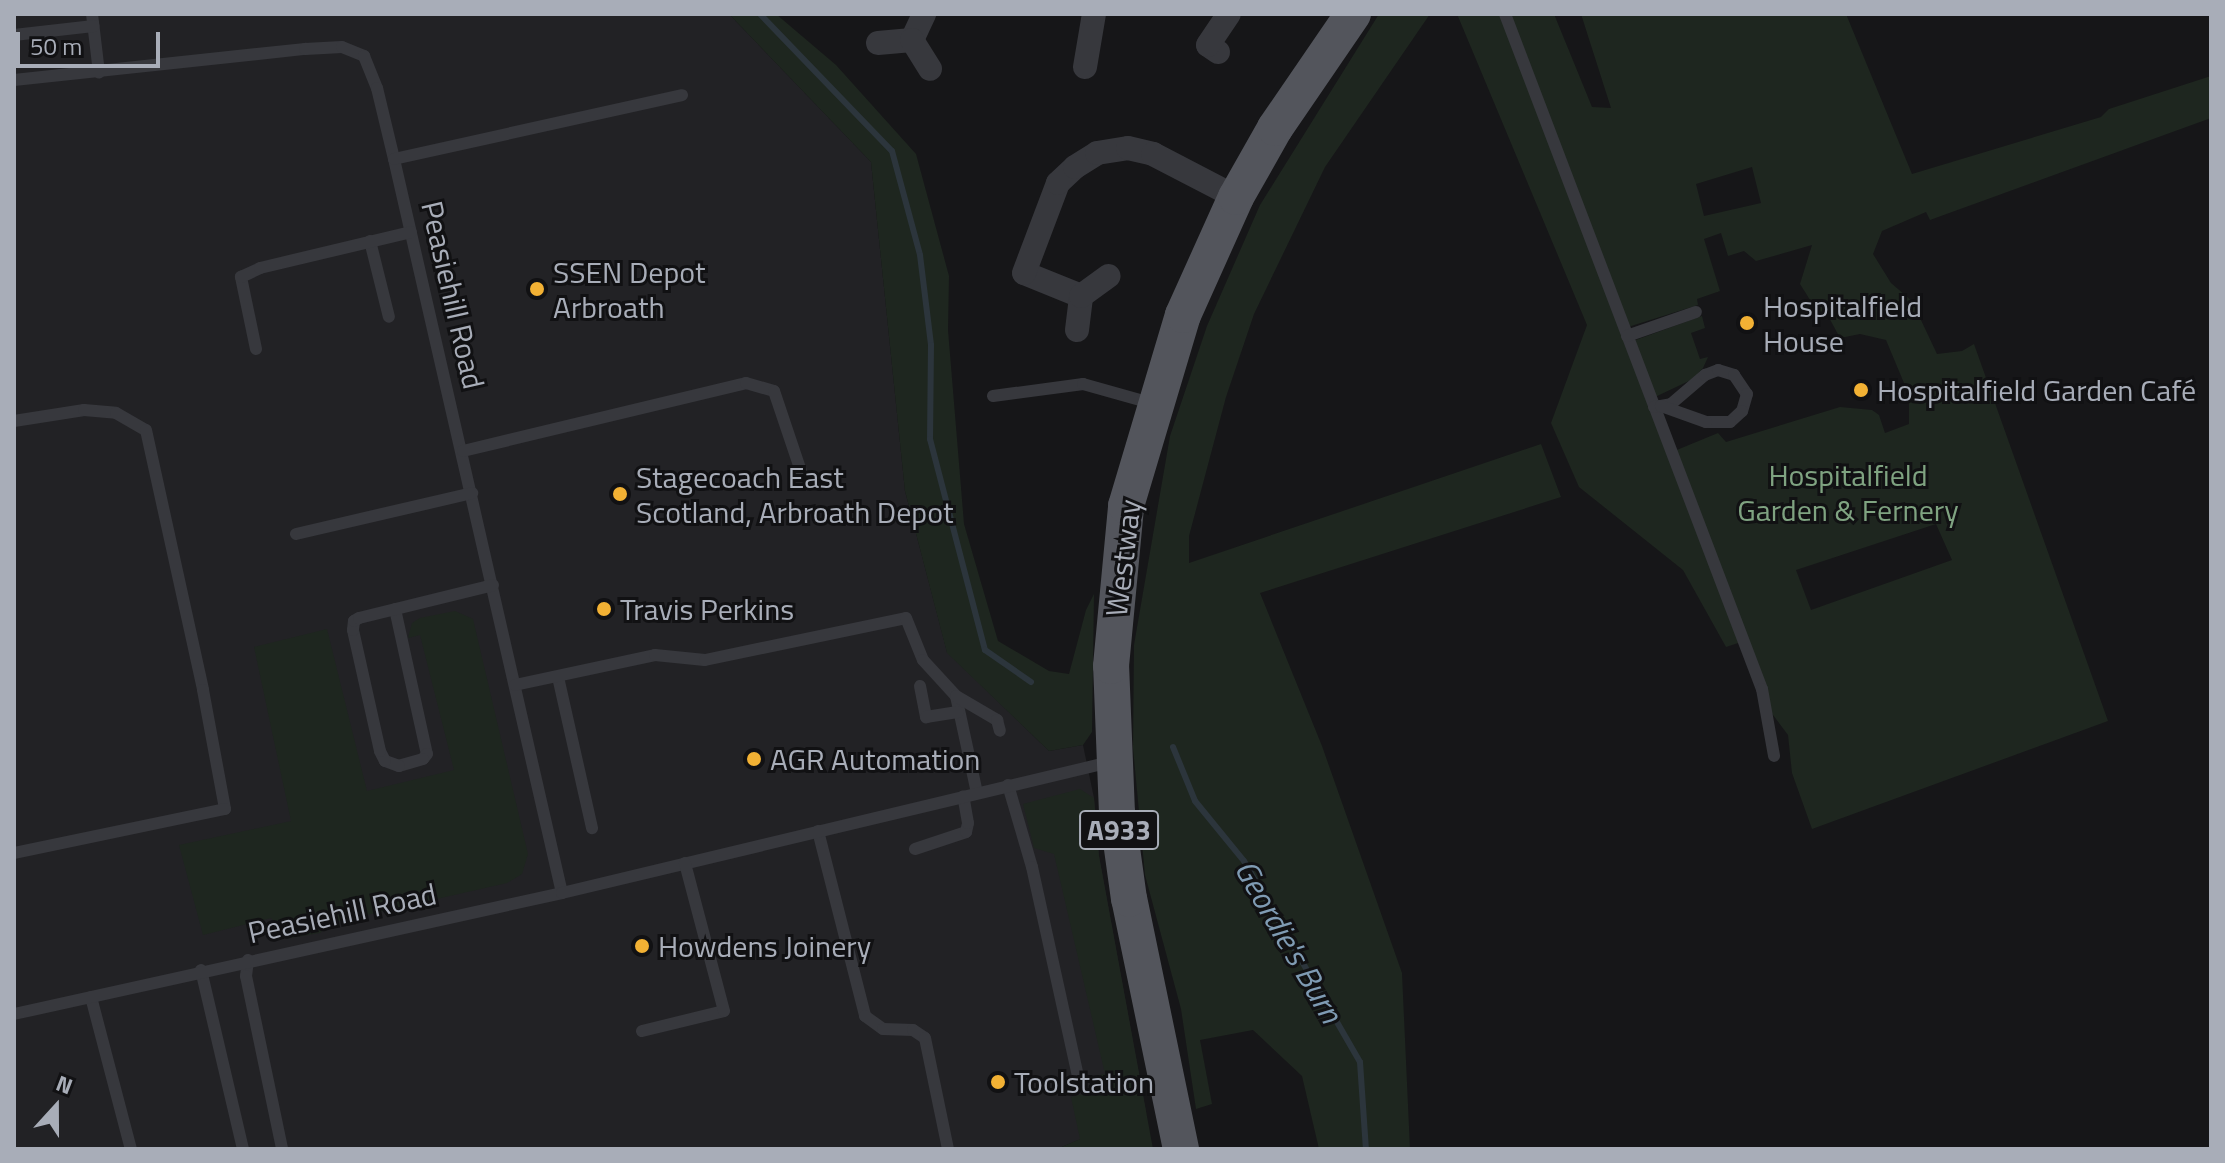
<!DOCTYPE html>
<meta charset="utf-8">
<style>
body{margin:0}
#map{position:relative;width:2225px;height:1163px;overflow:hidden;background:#161618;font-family:"Titillium Web",sans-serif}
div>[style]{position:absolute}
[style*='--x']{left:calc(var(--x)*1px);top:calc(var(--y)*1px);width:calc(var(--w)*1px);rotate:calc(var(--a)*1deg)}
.built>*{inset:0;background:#222225}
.green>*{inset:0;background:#1e261f}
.stream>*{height:6px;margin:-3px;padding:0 3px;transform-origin:3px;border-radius:3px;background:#2c353c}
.lane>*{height:12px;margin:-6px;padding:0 6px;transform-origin:6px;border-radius:6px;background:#37383d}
.street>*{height:24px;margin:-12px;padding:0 12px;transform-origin:12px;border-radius:12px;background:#37383d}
.primary>*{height:36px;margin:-18px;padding:0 18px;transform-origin:18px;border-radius:18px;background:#53555c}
.dots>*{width:22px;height:22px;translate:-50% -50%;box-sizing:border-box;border:4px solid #111113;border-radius:50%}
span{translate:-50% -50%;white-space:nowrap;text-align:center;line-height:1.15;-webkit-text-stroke:6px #111113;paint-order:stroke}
.shield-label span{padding:2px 6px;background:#111113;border:2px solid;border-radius:6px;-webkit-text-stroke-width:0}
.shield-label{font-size:28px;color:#a8adb8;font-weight:700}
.poi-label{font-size:30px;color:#a8adb8}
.left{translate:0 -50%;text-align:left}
.street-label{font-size:30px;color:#a8adb8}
.park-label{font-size:30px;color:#7fa381}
.water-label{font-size:32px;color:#7f9bb3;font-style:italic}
.frame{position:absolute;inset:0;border:16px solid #a8adb8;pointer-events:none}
.north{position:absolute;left:16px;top:1067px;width:80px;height:80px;-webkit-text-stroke:6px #111113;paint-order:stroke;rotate:21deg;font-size:22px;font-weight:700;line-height:32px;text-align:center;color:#a8adb8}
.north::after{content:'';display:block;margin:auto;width:28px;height:36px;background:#a8adb8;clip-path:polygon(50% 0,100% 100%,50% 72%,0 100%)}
.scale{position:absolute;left:16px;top:32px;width:144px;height:36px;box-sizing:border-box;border:4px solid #a8adb8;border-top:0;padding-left:10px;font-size:24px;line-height:28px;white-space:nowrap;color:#a8adb8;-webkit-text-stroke:6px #111113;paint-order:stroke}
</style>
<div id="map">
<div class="built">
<i style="clip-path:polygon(14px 14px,729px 14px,871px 162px,905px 491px,947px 652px,1049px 751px,1083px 745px,1094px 798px,1099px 856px,1146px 1112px,1057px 1149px,14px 1149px)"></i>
</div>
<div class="green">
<i style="clip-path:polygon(729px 14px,776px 14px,836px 65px,916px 154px,949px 276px,948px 330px,964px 524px,998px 641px,1049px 671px,1069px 674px,1086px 610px,1094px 594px,1092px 732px,1083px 745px,1049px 751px,947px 653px,905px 491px,871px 162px)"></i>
<i style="clip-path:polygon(1379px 14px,1430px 14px,1325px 167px,1254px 314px,1226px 397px,1189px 536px,1189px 563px,1541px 444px,1561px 497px,1260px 593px,1322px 746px,1402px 973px,1410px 1149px,1319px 1149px,1302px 1076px,1253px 1030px,1200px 1040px,1212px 1104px,1196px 1109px,1181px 1009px,1145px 875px,1133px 748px,1134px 645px,1170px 436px,1207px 326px,1260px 205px)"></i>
<i style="clip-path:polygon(evenodd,1457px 14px,1554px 14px,1592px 107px,1611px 108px,1581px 14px,1846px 14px,1912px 174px,2101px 117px,2109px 109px,2211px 76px,2211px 118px,1930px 220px,1926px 212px,1882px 231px,1873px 254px,1891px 283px,1912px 301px,1937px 354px,1962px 351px,1974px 344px,2108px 721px,1812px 829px,1792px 773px,1788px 735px,1770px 711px,1741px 642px,1726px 647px,1683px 570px,1579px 487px,1551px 423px,1587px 325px,1457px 14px,1752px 167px,1761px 203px,1704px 216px,1696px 184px,1752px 167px,1457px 14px,1721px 233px,1728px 256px,1744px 251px,1756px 261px,1812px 245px,1800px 284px,1817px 311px,1826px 312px,1840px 338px,1860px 334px,1886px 340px,1909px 395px,1909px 424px,1885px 433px,1879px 415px,1872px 410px,1840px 407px,1726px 442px,1718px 433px,1667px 454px,1655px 397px,1693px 379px,1703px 368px,1708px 357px,1700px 359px,1691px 333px,1705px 328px,1702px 316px,1633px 341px,1628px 327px,1698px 305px,1697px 299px,1720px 291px,1704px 239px,1721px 233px,1457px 14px,1936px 524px,1952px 560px,1811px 610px,1796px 570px,1936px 524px)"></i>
<i style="clip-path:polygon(455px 611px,473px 619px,528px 854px,522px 874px,507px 883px,331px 923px,320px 933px,290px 938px,271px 918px,203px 935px,179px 845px,291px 821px,254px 647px,327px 629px,367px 791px,454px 770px,420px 635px,408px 638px,412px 623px,420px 618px)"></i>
<i style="clip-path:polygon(1080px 789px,1094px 798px,1099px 856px,1153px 1149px,1057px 1149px,1080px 1139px,1071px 1097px,1093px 1092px,1091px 1077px,1105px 1074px,1054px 854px,1034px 848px,1023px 804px)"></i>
</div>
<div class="stream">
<i style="--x:760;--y:14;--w:190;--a:46.1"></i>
<i style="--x:892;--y:151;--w:108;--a:74.9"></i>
<i style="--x:920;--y:255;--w:91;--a:83"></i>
<i style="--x:931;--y:345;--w:94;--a:90.6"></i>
<i style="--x:930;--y:439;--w:218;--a:75.4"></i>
<i style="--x:985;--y:650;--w:56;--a:34.8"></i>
<i style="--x:1173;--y:747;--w:58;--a:67.8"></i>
<i style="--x:1195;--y:801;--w:77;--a:50.8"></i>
<i style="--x:1244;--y:861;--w:232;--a:60"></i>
<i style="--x:1360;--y:1062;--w:87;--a:86.1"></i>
</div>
<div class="lane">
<i style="--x:92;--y:14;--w:59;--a:83.2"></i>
<i style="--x:1505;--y:14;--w:722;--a:69.16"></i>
<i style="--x:1762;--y:689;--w:68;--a:79.8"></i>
<i style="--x:14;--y:35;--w:80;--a:-6.5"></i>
<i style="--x:14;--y:80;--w:293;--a:-6.1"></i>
<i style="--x:305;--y:49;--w:37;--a:-3"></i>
<i style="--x:342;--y:47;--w:24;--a:22"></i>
<i style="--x:364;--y:56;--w:35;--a:68"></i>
<i style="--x:377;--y:88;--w:73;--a:76.5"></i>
<i style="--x:394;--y:159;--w:753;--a:77.11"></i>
<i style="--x:394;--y:159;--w:295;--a:-12.5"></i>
<i style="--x:370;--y:241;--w:78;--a:76"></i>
<i style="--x:1627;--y:336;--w:73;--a:-19.2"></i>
<i style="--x:256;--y:349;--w:74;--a:-101.8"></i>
<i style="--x:241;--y:277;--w:21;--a:-25"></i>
<i style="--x:260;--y:268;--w:155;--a:-13.4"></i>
<i style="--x:993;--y:396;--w:91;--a:-7.6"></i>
<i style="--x:1083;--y:384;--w:74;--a:15.7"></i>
<i style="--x:1654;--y:407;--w:7;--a:-8"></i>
<i style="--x:1661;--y:406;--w:10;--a:-11"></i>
<i style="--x:1671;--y:404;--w:45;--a:-40.5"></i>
<i style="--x:1705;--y:375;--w:14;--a:-21"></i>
<i style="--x:1718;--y:370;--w:17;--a:17"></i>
<i style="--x:1734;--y:375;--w:23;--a:56"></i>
<i style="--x:1747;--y:394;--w:18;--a:106"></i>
<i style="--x:1742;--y:411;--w:16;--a:137"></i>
<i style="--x:1730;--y:422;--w:24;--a:180"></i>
<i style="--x:1706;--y:422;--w:48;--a:-160.4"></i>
<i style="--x:14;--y:421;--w:71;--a:-8.9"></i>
<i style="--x:84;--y:410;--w:32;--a:5"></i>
<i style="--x:116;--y:413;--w:34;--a:30"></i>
<i style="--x:146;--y:430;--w:266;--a:77.6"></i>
<i style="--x:203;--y:690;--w:121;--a:79.5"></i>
<i style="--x:225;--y:809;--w:216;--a:168.2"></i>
<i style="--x:463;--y:451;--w:291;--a:-13.5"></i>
<i style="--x:746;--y:383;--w:29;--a:16"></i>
<i style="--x:774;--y:391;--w:84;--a:71.4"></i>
<i style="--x:296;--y:534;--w:181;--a:-13.1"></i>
<i style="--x:395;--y:609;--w:148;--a:77.6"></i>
<i style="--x:427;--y:754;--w:6;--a:129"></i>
<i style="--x:423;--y:759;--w:25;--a:164"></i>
<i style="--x:399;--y:766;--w:15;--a:-160"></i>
<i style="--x:385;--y:761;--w:11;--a:-117"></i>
<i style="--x:380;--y:751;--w:124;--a:-102.6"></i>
<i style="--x:353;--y:630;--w:9;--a:-84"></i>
<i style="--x:354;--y:621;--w:6;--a:-31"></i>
<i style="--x:359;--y:618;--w:138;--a:-13.8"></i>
<i style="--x:558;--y:677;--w:155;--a:77.3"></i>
<i style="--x:515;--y:685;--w:143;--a:-12.1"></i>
<i style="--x:655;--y:655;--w:50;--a:5.7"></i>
<i style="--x:705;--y:660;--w:205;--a:-11.8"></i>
<i style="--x:906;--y:618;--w:45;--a:68"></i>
<i style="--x:923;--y:660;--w:49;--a:47.5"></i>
<i style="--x:956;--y:696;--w:99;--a:77.8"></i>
<i style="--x:920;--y:686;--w:32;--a:79"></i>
<i style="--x:926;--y:717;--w:32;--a:-9"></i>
<i style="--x:956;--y:696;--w:48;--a:30.3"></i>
<i style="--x:997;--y:720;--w:11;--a:75"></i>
<i style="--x:1008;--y:785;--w:85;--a:73.7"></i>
<i style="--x:1032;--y:867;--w:218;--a:77.6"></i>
<i style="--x:818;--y:831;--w:191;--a:75.7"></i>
<i style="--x:865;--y:1016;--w:22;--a:36"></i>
<i style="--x:883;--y:1029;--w:30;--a:2"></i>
<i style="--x:913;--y:1030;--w:14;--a:34"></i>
<i style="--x:925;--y:1038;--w:113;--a:78.3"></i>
<i style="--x:915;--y:849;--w:54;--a:-18.4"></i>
<i style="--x:966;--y:832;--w:9;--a:-77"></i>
<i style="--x:968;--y:823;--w:27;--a:-100"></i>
<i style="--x:248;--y:960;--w:16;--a:97"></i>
<i style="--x:246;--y:976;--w:177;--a:78.2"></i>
<i style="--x:201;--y:970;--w:184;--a:76.8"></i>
<i style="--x:91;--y:997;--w:157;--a:75.3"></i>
<i style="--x:14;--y:1014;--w:561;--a:-12.45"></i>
<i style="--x:562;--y:893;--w:563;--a:-13.44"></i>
<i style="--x:642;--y:1031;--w:84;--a:-13.7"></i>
<i style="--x:724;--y:1011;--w:153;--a:-104.8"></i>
</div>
<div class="street">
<i style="--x:912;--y:40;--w:29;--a:-65"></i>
<i style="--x:878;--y:43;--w:34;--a:-5"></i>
<i style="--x:912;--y:40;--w:34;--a:58"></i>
<i style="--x:1218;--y:52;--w:12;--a:-145"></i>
<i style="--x:1208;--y:45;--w:37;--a:-56"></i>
<i style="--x:1085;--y:67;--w:54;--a:-80.4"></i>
<i style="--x:1081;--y:296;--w:61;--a:-158"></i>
<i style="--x:1024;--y:273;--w:96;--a:-69.3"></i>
<i style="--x:1058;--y:183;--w:23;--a:-43"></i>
<i style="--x:1075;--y:167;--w:26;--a:-32"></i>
<i style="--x:1097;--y:153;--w:31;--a:-9"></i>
<i style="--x:1128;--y:148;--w:26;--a:13"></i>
<i style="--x:1153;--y:154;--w:93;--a:27.4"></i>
<i style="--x:1077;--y:330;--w:34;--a:-83"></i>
<i style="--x:1081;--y:296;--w:34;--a:-36"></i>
</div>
<div class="primary">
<i style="--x:1181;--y:1149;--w:255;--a:-101.7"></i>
<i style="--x:1129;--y:899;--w:87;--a:-97.9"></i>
<i style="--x:1117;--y:813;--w:147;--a:-92.3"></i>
<i style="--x:1111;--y:666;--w:161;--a:-84.6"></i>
<i style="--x:1126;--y:506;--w:199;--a:-73.4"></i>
<i style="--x:1183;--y:315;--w:129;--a:-65.8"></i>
<i style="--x:1236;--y:197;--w:79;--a:-60.5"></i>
<i style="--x:1275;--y:128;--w:138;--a:-55.6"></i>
</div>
<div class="dots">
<i style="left:537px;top:289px;background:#f2b134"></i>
<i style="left:1747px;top:323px;background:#f2b134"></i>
<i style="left:1861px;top:390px;background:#f2b134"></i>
<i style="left:620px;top:494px;background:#f2b134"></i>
<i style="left:604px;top:609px;background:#f2b134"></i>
<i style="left:754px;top:759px;background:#f2b134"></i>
<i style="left:642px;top:946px;background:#f2b134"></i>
<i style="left:998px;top:1082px;background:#f2b134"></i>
</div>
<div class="shield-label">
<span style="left:1119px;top:830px">A933</span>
</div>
<div class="poi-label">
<span class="left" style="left:553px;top:289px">SSEN Depot<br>Arbroath</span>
<span class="left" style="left:1763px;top:323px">Hospitalfield<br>House</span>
<span class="left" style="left:1877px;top:390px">Hospitalfield Garden Café</span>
<span class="left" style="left:636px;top:494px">Stagecoach East<br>Scotland, Arbroath Depot</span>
<span class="left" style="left:620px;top:609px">Travis Perkins</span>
<span class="left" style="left:770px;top:759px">AGR Automation</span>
<span class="left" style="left:658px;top:946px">Howdens Joinery</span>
<span class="left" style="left:1014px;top:1082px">Toolstation</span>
</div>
<div class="street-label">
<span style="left:453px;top:295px;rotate:77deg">Peasiehill Road</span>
<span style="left:1123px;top:558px;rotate:-83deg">Westway</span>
<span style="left:342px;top:913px;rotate:-12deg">Peasiehill Road</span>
</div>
<div class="park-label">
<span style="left:1848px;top:492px">Hospitalfield<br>Garden &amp; Fernery</span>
</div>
<div class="water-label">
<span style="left:1289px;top:941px;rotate:60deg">Geordie's Burn</span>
</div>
<div class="frame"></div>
<div class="north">N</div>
<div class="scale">50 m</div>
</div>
